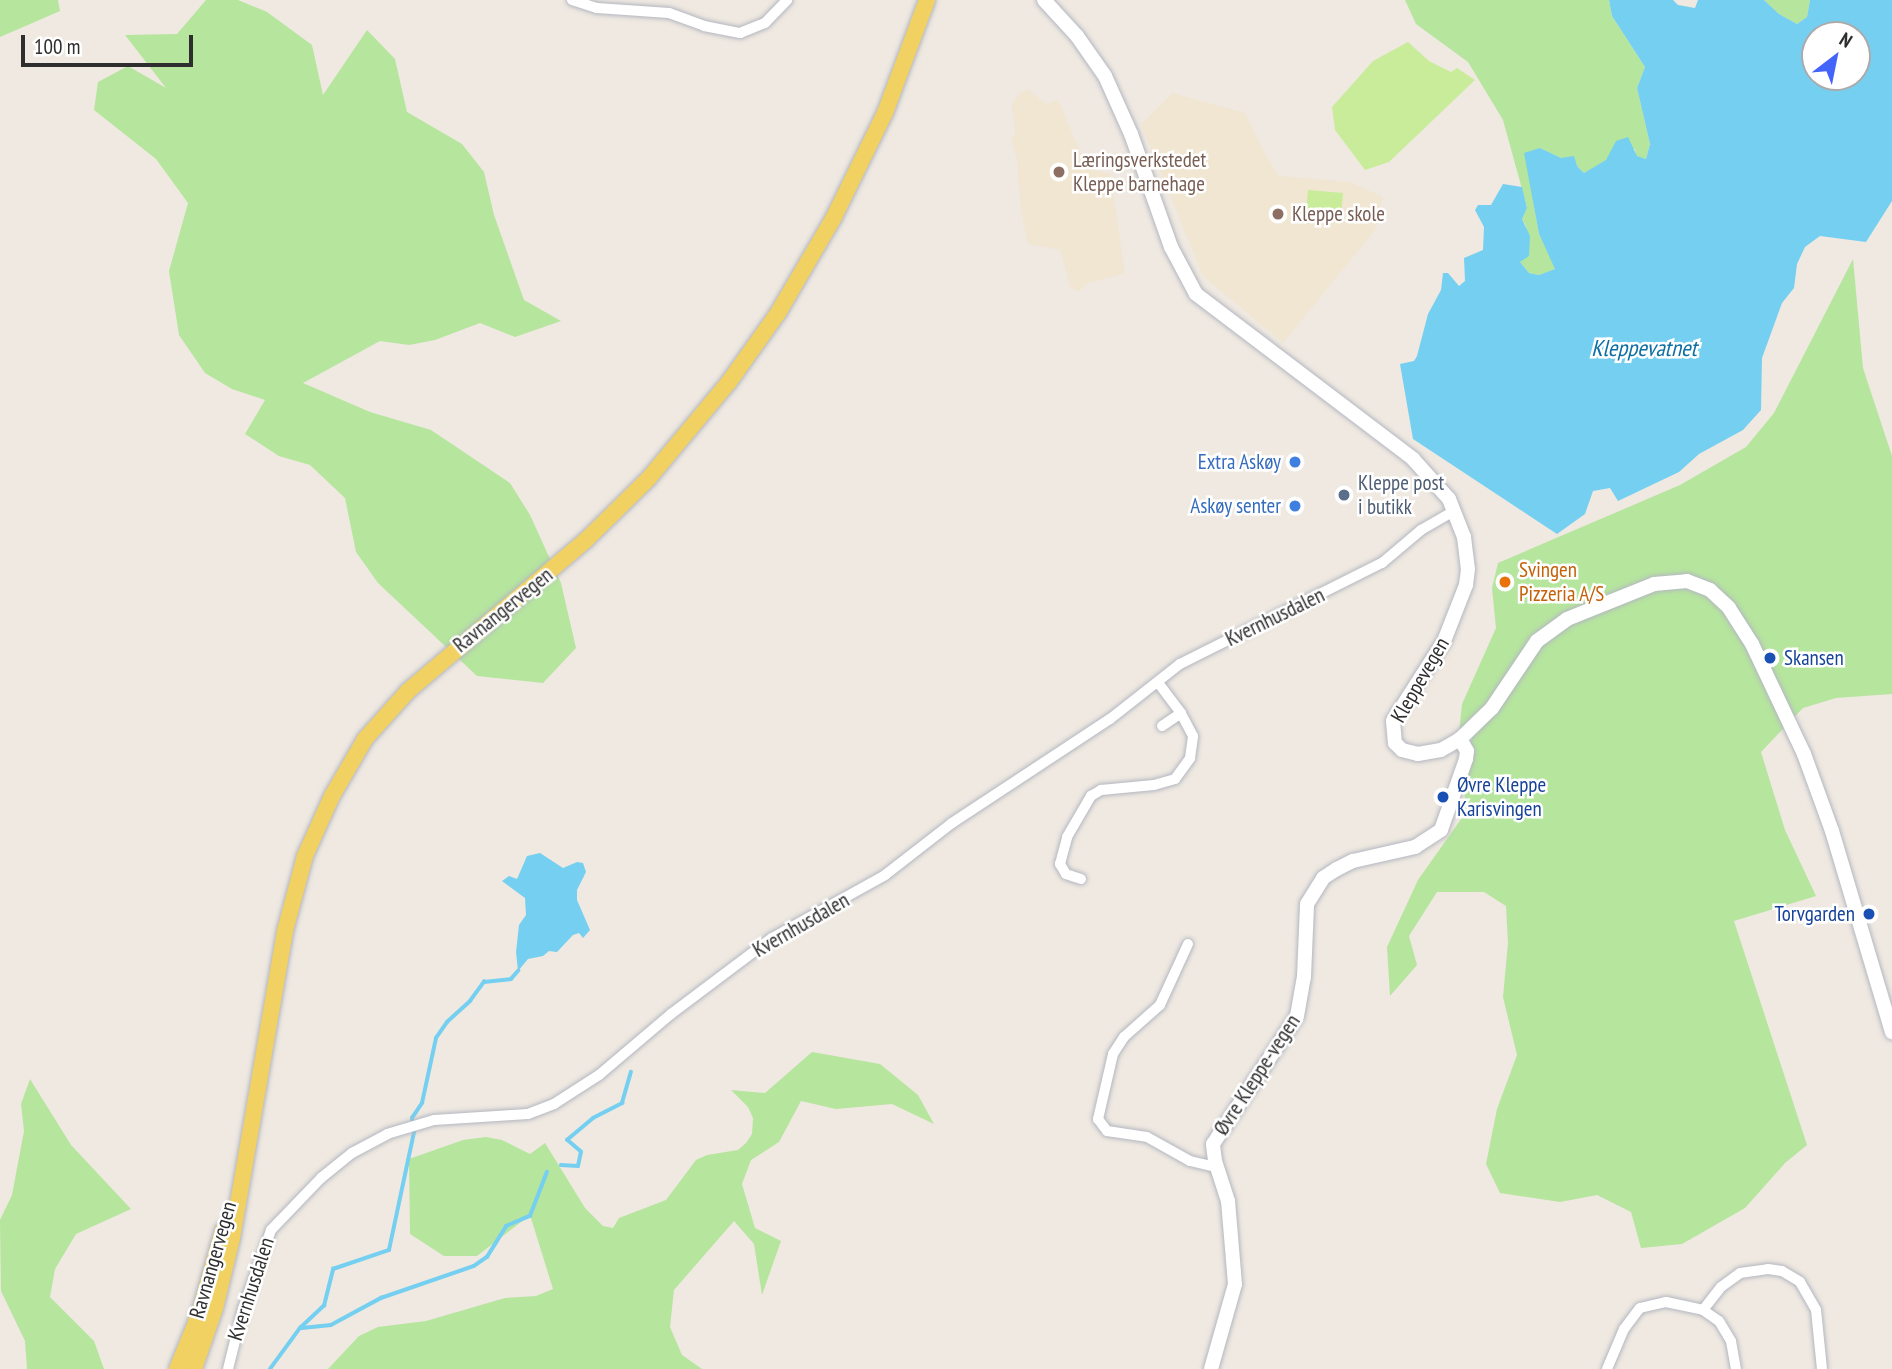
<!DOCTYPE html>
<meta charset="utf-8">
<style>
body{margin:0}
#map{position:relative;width:1892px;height:1369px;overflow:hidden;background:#efe9e1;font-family:"PT Sans Narrow",sans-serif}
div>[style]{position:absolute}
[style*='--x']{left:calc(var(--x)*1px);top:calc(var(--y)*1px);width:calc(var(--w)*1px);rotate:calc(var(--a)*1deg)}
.education>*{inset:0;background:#f0e6d1}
.green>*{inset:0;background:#b6e59e}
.pitch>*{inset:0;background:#c9ec9a}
.water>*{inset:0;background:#75cff0}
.stream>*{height:3.5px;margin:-1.75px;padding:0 1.75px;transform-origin:1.75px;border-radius:1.75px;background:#75cff0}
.roads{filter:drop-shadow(0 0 2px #b4b7c1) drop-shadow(0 0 2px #b4b7c1)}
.street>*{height:10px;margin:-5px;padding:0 5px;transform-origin:5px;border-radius:5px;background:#fff}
.secondary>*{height:14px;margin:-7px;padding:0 7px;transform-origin:7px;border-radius:7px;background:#fff}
.primary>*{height:16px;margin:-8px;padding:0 8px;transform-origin:8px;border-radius:8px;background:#f2d163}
.dots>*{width:19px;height:19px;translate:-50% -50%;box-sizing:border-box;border:4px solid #fff;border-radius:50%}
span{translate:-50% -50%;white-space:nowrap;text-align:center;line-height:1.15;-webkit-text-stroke:5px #fff;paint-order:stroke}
.education-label{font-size:21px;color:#785e54}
.left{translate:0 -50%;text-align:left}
.shop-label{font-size:21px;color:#366cbe}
.right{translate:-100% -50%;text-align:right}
.service-label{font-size:21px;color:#4e5e75}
.food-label{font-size:21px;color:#c56008}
.street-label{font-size:21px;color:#2e2e2e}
.transit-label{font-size:21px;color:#164399}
.water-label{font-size:23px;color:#0d6fa3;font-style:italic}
.north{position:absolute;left:1801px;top:21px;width:70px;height:70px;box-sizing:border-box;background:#fff;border:2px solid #ababab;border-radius:50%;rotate:32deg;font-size:19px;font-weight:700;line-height:28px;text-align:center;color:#2e2e2e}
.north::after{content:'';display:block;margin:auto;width:24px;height:32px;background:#4264fb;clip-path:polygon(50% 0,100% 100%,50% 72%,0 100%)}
.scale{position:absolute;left:21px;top:35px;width:172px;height:32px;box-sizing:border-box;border:4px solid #2e2e2e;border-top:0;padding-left:9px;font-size:21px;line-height:24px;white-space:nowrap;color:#2e2e2e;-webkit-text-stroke:5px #fff;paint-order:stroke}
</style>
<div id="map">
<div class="education">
<i style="clip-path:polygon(1029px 90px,1046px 104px,1058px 100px,1085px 163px,1099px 172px,1110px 173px,1125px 273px,1088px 283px,1079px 291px,1071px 288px,1060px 250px,1028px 244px,1021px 210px,1017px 160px,1011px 141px,1015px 133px,1012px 104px,1021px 92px)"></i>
<i style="clip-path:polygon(1172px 93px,1245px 113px,1266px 156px,1279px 176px,1350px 182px,1383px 197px,1375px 230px,1283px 343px,1203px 276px,1141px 124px)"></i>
</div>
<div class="green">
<i style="clip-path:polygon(0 0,58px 0,60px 11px,0 37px)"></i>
<i style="clip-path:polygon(206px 0,238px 0,267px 12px,312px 45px,323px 95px,367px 30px,395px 59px,407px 112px,462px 144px,484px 172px,494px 215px,524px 300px,561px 321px,515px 337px,480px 323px,435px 340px,409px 345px,380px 341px,303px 383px,370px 412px,431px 430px,510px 483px,530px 515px,561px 583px,576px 648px,543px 683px,477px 676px,378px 583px,356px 552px,345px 498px,310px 465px,279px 456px,245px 434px,265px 400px,232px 389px,205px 373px,179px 335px,169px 271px,188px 203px,156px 159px,94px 110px,98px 82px,128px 66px,166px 88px,125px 35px,177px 34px)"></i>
<i style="clip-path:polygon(1405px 0,1609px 0,1612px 16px,1645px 67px,1637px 88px,1650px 144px,1646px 159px,1636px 156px,1635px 149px,1584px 173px,1577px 166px,1540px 148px,1534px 207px,1539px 234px,1556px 269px,1539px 275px,1529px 273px,1520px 262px,1526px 226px,1522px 219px,1527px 207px,1503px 120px,1468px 62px,1416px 24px)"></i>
<i style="clip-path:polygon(1764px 0,1810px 0,1807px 17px,1797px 24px,1779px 14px)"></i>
<i style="clip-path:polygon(1853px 259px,1863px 368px,1892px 456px,1892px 694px,1836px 698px,1803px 708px,1761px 752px,1785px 830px,1816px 896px,1734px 921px,1807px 1145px,1785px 1163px,1745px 1208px,1682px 1244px,1641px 1248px,1631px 1212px,1597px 1195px,1560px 1202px,1500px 1193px,1486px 1164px,1497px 1109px,1517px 1055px,1503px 997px,1508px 943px,1506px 906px,1484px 892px,1437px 892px,1409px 936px,1417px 965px,1390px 996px,1387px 947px,1418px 880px,1466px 812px,1462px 764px,1475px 730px,1459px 733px,1462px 704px,1496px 628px,1492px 588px,1498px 563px,1680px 485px,1746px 447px,1774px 413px)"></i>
<i style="clip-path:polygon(812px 1052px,880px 1064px,918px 1095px,934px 1124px,892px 1104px,836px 1109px,801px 1101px,779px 1142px,751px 1160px,742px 1184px,755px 1228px,781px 1241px,762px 1295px,754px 1244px,734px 1221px,674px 1290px,670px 1327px,682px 1355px,702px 1369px,328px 1369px,359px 1336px,378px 1327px,426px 1321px,505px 1298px,536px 1296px,553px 1289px,530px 1215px,477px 1256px,444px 1256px,410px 1234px,409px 1159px,463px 1140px,486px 1137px,502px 1140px,530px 1154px,545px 1143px,585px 1208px,603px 1226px,613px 1228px,619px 1218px,666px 1200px,696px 1160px,707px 1155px,738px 1150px,746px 1143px,752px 1134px,753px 1118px,748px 1107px,731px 1090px,765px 1093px)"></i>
<i style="clip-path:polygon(30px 1079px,71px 1145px,131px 1209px,76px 1234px,55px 1269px,50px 1297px,94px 1341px,104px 1369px,27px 1369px,25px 1341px,1px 1291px,0 1220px,12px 1195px,24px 1131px,21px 1104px)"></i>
</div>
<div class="pitch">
<i style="clip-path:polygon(1408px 42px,1429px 61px,1451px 72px,1457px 68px,1475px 80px,1389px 162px,1365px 170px,1335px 130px,1332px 107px,1373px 61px)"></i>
<i style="clip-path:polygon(1308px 190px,1343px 193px,1341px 215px,1306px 213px)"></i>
</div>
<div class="water">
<i style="clip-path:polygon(evenodd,1609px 0,1673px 0,1678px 5px,1695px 8px,1698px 0,1764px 0,1779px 14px,1797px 24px,1807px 17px,1810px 0,1892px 0,1892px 201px,1866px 242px,1820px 236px,1805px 247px,1797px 264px,1794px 288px,1782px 303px,1762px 358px,1761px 410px,1743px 430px,1699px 454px,1679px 472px,1618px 501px,1610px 488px,1593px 491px,1585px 514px,1557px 534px,1413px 439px,1400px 364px,1414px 361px,1417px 356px,1428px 314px,1441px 290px,1443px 273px,1448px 273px,1459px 286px,1465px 281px,1464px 258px,1483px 250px,1484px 227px,1475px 210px,1478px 205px,1491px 205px,1503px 184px,1522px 187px,1527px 208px,1522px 219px,1530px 236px,1529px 256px,1520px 262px,1529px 273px,1539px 275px,1555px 269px,1539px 234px,1524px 153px,1540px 148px,1561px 158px,1574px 156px,1577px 166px,1584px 173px,1606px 160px,1616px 141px,1628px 137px,1637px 156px,1646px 159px,1650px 144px,1637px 88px,1645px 67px,1612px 16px,1609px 0,1857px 35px,1857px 77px,1815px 77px,1815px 35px,1857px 35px)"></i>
<i style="clip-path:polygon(540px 853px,563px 868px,577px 862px,583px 863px,586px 872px,577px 890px,577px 900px,590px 930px,583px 938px,579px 933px,573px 935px,557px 952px,549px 951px,543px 956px,528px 959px,518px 971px,516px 952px,519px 925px,526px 915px,525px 898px,502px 881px,509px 876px,517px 879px,527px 856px)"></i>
</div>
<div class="stream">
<i style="--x:561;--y:1165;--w:17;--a:3"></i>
<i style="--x:578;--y:1166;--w:14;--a:-78"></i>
<i style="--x:581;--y:1152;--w:18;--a:-139"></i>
<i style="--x:567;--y:1140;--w:34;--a:-40"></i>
<i style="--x:593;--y:1118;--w:33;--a:-27"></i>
<i style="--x:622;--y:1103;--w:32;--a:-74"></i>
<i style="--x:302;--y:1328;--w:29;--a:-6"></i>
<i style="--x:331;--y:1325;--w:57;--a:-28.4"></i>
<i style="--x:381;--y:1298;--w:98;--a:-19"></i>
<i style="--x:474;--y:1266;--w:16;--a:-35"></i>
<i style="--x:487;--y:1257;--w:36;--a:-58"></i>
<i style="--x:506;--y:1226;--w:26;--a:-23"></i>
<i style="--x:530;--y:1216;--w:47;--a:-68.9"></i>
<i style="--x:270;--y:1369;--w:51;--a:-53.8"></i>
<i style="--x:300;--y:1328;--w:33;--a:-43"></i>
<i style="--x:324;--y:1306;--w:38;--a:-76"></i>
<i style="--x:333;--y:1269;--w:59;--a:-18.7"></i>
<i style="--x:389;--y:1250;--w:121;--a:-78"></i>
<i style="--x:414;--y:1132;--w:14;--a:-98"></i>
<i style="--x:412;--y:1118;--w:18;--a:-56"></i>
<i style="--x:422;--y:1103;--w:66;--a:-77.8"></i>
<i style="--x:436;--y:1038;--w:19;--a:-55"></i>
<i style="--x:447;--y:1022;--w:31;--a:-42"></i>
<i style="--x:470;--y:1001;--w:24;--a:-54"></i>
<i style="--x:484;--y:982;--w:27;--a:-6"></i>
<i style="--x:511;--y:979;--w:11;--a:-49"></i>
</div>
<div class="roads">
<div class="street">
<i style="--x:572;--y:0;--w:26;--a:18"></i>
<i style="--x:597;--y:8;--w:72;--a:4"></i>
<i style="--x:669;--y:13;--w:37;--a:20"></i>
<i style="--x:704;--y:26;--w:37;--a:11"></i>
<i style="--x:740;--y:33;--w:27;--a:-22"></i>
<i style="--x:765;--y:23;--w:32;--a:-46"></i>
<i style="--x:1162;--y:726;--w:23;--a:-34"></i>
<i style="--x:1081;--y:879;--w:16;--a:-162"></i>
<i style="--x:1066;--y:874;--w:12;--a:-121"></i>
<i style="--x:1060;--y:864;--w:28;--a:-75"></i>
<i style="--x:1067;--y:837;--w:48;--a:-59.7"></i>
<i style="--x:1091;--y:796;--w:12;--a:-31"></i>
<i style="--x:1101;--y:790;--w:53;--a:-5.4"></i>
<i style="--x:1154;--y:785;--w:22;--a:-16"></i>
<i style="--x:1175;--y:779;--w:26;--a:-54"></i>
<i style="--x:1190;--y:758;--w:22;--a:-82"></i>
<i style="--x:1193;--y:736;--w:26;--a:-118"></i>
<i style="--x:1181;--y:713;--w:38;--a:-127"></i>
<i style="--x:1188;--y:944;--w:67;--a:114.7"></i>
<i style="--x:1160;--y:1005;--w:48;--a:138.4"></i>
<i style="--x:1124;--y:1037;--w:20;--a:123"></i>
<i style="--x:1113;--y:1054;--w:67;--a:103"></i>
<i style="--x:1098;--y:1119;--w:15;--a:53"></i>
<i style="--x:1107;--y:1131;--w:40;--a:8.5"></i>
<i style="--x:1147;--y:1137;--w:49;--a:29.2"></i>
<i style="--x:1190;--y:1161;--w:27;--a:13"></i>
<i style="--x:1703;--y:1310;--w:29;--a:-52"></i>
<i style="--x:1721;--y:1287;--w:24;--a:-36"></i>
<i style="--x:1740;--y:1273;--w:28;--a:-8"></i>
<i style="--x:1768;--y:1269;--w:14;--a:8"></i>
<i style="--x:1782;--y:1271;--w:21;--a:31"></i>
<i style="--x:1800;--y:1282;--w:32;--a:60"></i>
<i style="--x:1816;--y:1310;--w:59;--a:84.2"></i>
<i style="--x:228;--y:1369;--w:62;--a:-76"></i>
<i style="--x:243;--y:1309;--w:84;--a:-70.5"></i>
<i style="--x:271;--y:1230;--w:72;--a:-46.1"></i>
<i style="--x:321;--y:1178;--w:40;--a:-39"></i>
<i style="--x:352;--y:1153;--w:40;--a:-28"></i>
<i style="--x:387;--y:1134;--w:49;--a:-16.6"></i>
<i style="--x:434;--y:1120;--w:94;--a:-3.7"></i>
<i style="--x:528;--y:1114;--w:28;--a:-21"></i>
<i style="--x:554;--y:1104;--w:54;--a:-32.8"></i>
<i style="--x:599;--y:1075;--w:94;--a:-40.3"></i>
<i style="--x:671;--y:1014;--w:126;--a:-37"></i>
<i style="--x:772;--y:938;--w:129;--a:-29.1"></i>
<i style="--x:885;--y:875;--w:85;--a:-37.8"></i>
<i style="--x:952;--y:823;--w:189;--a:-33.4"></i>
<i style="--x:1110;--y:719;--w:89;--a:-38.2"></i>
<i style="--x:1180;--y:664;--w:226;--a:-26.6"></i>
<i style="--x:1382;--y:563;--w:51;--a:-40.2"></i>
<i style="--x:1421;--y:530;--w:38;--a:-30"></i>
<i style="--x:1607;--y:1369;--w:43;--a:-67"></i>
<i style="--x:1624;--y:1329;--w:26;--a:-53"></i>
<i style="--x:1640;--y:1308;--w:27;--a:-13"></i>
<i style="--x:1666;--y:1302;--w:38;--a:12"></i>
<i style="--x:1703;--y:1310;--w:19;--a:35"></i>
<i style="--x:1719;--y:1321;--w:23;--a:59"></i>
<i style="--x:1731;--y:1341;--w:28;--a:80"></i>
</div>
<div class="secondary">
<i style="--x:1044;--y:0;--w:49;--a:47.5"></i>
<i style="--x:1077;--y:36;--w:49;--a:55"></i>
<i style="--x:1105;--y:76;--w:64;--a:65.9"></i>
<i style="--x:1131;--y:134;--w:120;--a:70.5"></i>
<i style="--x:1171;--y:247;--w:53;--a:62"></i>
<i style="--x:1196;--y:294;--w:273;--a:37.2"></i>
<i style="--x:1413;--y:459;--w:54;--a:48"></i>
<i style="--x:1449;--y:499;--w:41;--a:68.5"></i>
<i style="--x:1464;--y:537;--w:32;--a:83"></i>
<i style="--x:1468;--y:569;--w:16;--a:97"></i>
<i style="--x:1466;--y:585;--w:60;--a:111.4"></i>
<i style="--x:1444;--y:641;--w:95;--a:122.5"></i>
<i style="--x:1393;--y:721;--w:22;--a:85"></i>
<i style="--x:1395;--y:743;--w:10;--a:45"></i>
<i style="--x:1402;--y:750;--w:16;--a:14"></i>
<i style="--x:1418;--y:754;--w:23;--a:-10"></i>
<i style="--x:1441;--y:750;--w:22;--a:-30"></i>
<i style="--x:1460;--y:739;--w:45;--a:-44.1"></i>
<i style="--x:1492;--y:708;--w:81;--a:-56.1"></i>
<i style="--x:1537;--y:641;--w:37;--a:-36"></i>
<i style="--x:1567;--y:619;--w:94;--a:-21.9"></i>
<i style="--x:1654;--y:584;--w:33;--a:-5"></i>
<i style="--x:1687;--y:581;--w:25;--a:21"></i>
<i style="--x:1710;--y:590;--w:26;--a:43"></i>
<i style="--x:1729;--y:608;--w:43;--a:57.4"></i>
<i style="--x:1752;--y:644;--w:122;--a:64.7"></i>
<i style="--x:1804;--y:754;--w:82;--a:70"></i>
<i style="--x:1832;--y:831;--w:210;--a:73.4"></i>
<i style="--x:1211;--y:1369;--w:88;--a:-74.2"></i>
<i style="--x:1235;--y:1284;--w:83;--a:-94.8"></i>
<i style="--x:1228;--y:1201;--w:42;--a:-108"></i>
<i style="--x:1215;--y:1161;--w:17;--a:-97"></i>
<i style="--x:1213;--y:1144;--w:153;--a:-56.7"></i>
<i style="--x:1297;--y:1016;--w:40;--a:-80"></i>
<i style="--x:1304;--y:977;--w:73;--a:-87.6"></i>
<i style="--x:1307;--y:904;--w:31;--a:-58"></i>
<i style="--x:1323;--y:878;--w:17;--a:-33"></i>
<i style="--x:1337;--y:869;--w:18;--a:-27"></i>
<i style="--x:1353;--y:861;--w:64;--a:-12.7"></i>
<i style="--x:1415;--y:847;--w:31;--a:-33"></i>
<i style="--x:1441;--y:830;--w:75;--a:-70.6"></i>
<i style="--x:1466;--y:759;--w:8;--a:-83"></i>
<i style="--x:1467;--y:751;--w:14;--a:-120"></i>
</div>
<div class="primary">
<i style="--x:177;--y:1369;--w:58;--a:-67.8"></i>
<i style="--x:199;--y:1315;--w:88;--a:-74.2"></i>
<i style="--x:194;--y:1369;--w:65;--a:-71"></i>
<i style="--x:215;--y:1308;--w:72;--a:-76.3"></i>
<i style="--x:232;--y:1238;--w:312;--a:-80.2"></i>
<i style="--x:285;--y:931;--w:78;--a:-75.1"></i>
<i style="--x:305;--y:856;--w:66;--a:-65.8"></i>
<i style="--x:332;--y:796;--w:66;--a:-59.9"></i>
<i style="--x:365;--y:739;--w:64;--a:-48.1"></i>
<i style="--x:408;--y:691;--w:233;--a:-40.3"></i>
<i style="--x:586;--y:540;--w:88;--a:-44.5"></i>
<i style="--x:649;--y:478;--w:125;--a:-50.2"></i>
<i style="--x:729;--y:382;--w:85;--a:-54.6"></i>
<i style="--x:778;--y:313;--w:111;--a:-59.7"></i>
<i style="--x:834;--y:217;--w:116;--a:-63.9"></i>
<i style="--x:885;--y:113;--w:121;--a:-69.6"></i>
</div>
</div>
<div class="dots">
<i style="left:1059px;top:172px;background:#8d6e63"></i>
<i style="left:1278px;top:214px;background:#8d6e63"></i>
<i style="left:1295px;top:462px;background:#3f7fe0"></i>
<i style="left:1344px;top:495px;background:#5c6f8a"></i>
<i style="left:1295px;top:506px;background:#3f7fe0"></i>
<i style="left:1505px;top:582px;background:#e8710a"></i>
<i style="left:1770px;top:658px;background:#1a4fb4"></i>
<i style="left:1443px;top:797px;background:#1a4fb4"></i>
<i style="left:1869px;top:914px;background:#1a4fb4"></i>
</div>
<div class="education-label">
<span class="left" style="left:1073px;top:172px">Læringsverkstedet<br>Kleppe barnehage</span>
<span class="left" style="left:1292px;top:214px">Kleppe skole</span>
</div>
<div class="shop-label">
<span class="right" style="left:1281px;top:462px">Extra Askøy</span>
<span class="right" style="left:1281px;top:506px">Askøy senter</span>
</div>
<div class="service-label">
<span class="left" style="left:1358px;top:495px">Kleppe post<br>i butikk</span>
</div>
<div class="food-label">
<span class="left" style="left:1519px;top:582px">Svingen<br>Pizzeria A/S</span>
</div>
<div class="street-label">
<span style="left:503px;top:610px;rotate:-39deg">Ravnangervegen</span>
<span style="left:1275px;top:617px;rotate:-26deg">Kvernhusdalen</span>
<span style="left:1420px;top:680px;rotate:-60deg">Kleppevegen</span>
<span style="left:801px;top:925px;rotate:-30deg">Kvernhusdalen</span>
<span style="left:1257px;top:1075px;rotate:-57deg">Øvre Kleppe-vegen</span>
<span style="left:213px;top:1260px;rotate:-74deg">Ravnangervegen</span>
<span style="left:251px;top:1289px;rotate:-72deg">Kvernhusdalen</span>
</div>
<div class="transit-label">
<span class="left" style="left:1784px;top:658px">Skansen</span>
<span class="left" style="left:1457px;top:797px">Øvre Kleppe<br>Karisvingen</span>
<span class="right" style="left:1855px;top:914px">Torvgarden</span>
</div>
<div class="water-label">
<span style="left:1644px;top:348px">Kleppevatnet</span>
</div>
<div class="north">N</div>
<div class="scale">100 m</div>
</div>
